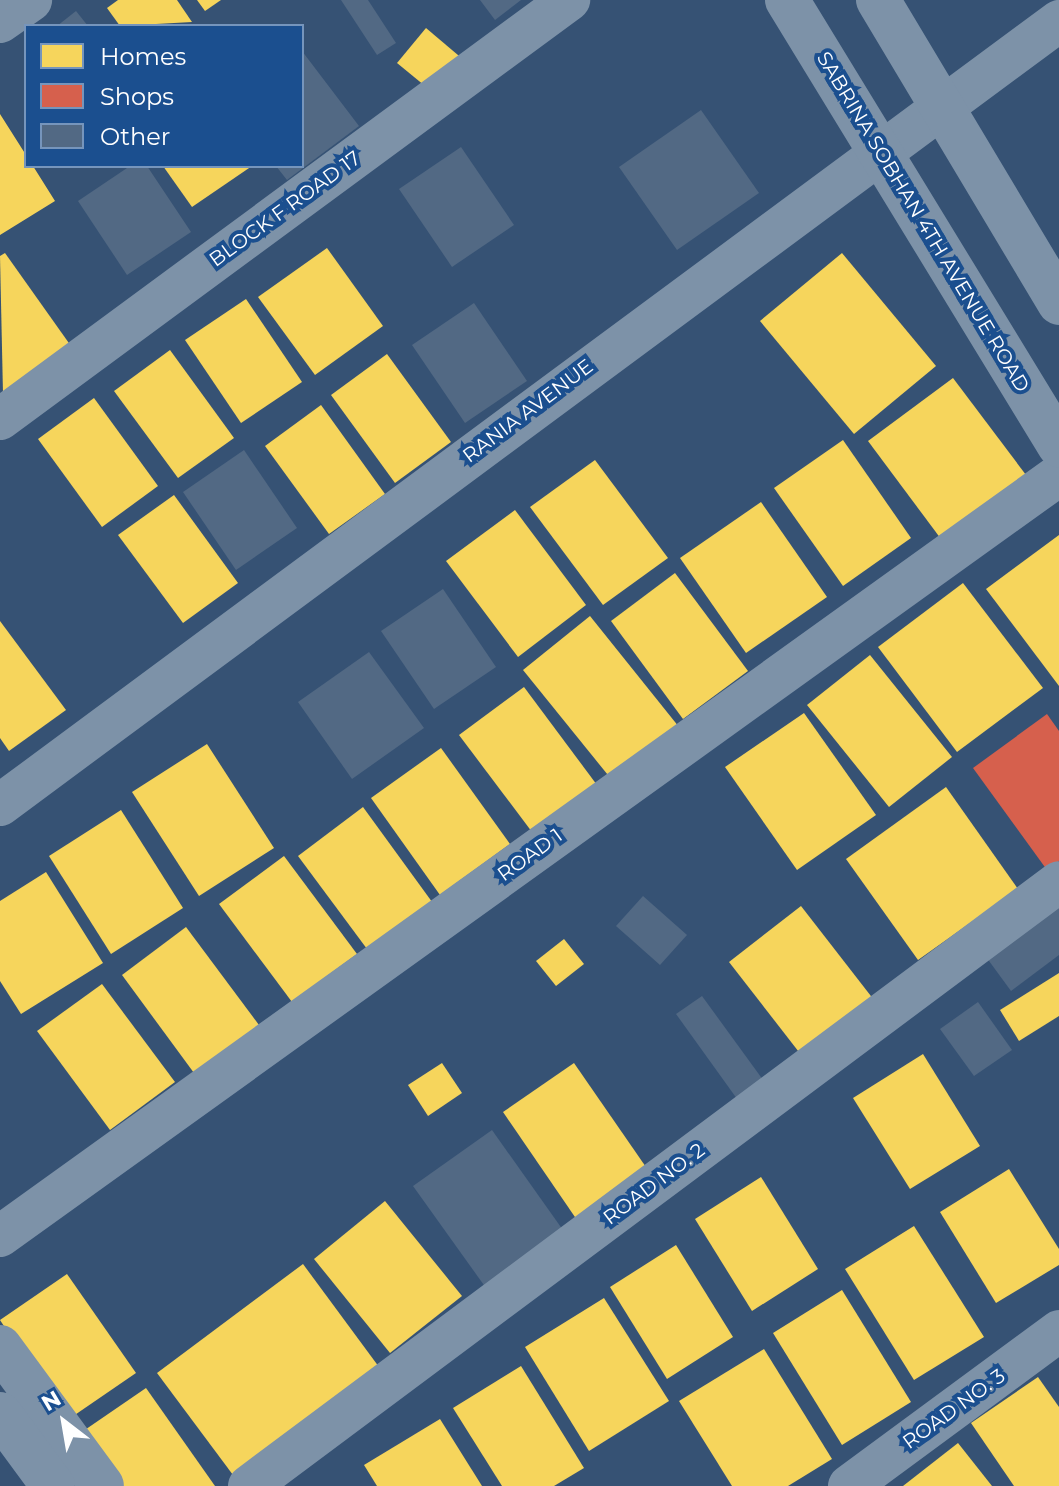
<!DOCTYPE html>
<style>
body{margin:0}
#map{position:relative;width:1059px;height:1486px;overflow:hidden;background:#365274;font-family:Montserrat,sans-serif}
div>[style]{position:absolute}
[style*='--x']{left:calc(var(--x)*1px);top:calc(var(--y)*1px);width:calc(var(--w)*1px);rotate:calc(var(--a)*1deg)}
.homes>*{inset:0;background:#f6d55c}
.shops>*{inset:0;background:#d6604d}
.building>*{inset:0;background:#526984}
.minor>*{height:42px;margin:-21px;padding:0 21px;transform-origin:21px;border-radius:21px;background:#7d92a8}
.tertiary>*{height:44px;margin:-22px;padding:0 22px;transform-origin:22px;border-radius:22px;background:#7d92a8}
span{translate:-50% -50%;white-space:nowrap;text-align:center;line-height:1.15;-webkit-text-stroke:8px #1b4f8f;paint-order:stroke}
.street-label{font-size:20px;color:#fff}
.legend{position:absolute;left:24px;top:24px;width:280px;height:144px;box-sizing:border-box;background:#1b4f8f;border:2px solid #7695bc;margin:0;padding:10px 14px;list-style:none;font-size:24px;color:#fff}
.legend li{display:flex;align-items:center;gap:16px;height:40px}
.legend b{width:40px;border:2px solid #7695bc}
.north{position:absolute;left:24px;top:1382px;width:80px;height:80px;-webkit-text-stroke:6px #1b4f8f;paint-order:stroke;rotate:329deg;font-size:22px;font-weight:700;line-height:32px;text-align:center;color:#fff}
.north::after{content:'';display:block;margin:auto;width:28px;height:36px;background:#fff;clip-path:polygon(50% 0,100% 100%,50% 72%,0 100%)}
</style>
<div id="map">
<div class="homes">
<i style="clip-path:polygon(118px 0,177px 0,192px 22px,120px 26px,107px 8px)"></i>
<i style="clip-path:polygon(197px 0,221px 0,205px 11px)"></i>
<i style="clip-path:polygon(426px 28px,465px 61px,436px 95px,397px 63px)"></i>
<i style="clip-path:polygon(0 114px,26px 155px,26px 166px,33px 166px,55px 201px,0 235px)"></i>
<i style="clip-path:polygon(163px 166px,252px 166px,192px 207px)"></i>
<i style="clip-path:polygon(327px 248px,383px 326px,315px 375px,258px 297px)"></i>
<i style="clip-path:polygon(5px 253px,71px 346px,3px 394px,0 256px)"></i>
<i style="clip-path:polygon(842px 253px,936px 366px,854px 434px,760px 321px)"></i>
<i style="clip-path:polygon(246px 299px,302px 382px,241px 423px,185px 340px)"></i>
<i style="clip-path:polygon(170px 350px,234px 438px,178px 478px,114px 391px)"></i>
<i style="clip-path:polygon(387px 354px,451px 442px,395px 483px,331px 395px)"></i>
<i style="clip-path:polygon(953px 378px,1026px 475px,941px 539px,868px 441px)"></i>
<i style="clip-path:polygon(94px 398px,158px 486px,102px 527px,38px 439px)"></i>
<i style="clip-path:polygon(321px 405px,385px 494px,329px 534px,265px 446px)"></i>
<i style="clip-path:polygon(843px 440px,911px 538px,843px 586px,774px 488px)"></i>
<i style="clip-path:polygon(595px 460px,668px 558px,603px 605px,530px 507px)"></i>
<i style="clip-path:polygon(174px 495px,238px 583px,183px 623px,118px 535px)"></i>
<i style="clip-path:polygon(761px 502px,827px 597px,746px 653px,680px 558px)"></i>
<i style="clip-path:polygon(515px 510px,586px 605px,518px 657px,446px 561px)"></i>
<i style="clip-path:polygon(1059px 535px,1059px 686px,986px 589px)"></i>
<i style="clip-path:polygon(675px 573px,748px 671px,683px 719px,611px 621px)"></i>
<i style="clip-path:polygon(963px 583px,1043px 688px,957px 752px,878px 647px)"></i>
<i style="clip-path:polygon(590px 616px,683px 732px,616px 785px,523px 670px)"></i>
<i style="clip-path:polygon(0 621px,66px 710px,9px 751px,0 738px)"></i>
<i style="clip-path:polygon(870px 655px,952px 757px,889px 807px,807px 705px)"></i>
<i style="clip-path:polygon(524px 687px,597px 785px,532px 832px,459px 735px)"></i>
<i style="clip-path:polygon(804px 713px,876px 815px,797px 870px,725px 767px)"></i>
<i style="clip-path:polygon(207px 744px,274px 848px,199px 896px,132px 792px)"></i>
<i style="clip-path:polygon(441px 748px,510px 844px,440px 895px,371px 798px)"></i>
<i style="clip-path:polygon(946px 787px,1018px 889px,918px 960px,846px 859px)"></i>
<i style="clip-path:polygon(363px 807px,435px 906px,370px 953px,298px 856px)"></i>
<i style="clip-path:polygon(121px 810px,183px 908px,111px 954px,49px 856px)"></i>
<i style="clip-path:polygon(284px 856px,357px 954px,292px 1002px,219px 904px)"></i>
<i style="clip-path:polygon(46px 872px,103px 963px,21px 1014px,0 981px,0 901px)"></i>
<i style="clip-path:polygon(801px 906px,881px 1009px,809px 1065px,729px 962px)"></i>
<i style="clip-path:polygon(186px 927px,259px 1025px,194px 1073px,122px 975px)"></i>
<i style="clip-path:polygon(564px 939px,584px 964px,556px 986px,536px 961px)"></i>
<i style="clip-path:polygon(1059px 973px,1059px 1016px,1019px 1041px,1000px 1010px)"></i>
<i style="clip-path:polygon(102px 984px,175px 1082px,110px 1130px,37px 1031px)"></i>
<i style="clip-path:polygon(923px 1054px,980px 1146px,910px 1189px,853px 1098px)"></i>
<i style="clip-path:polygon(442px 1063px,462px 1093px,428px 1116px,408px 1085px)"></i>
<i style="clip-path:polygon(574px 1063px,648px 1170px,577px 1220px,503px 1112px)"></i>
<i style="clip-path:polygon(1009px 1169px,1059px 1249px,1059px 1265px,996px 1303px,940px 1212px)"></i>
<i style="clip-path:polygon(761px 1177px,818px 1269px,752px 1311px,695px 1219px)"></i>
<i style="clip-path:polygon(385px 1201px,462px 1296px,390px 1353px,314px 1259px)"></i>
<i style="clip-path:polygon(914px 1226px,984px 1337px,914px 1380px,845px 1269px)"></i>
<i style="clip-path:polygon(676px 1245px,733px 1337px,667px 1379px,610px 1287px)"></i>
<i style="clip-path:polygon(303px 1264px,379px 1367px,233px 1475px,157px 1373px)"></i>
<i style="clip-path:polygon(67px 1274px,136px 1373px,66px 1421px,0 1320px)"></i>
<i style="clip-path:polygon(842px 1290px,911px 1402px,842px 1445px,773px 1333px)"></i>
<i style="clip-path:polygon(604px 1298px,669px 1401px,589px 1451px,525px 1347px)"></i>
<i style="clip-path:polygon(764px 1349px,832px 1459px,788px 1486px,732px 1486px,679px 1401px)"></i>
<i style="clip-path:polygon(521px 1366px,584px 1468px,554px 1486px,502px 1486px,453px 1408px)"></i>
<i style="clip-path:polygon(1038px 1377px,1059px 1407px,1059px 1486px,1014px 1486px,971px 1423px)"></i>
<i style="clip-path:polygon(146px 1388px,215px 1486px,111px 1486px,76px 1436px)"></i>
<i style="clip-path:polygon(440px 1419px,482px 1486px,377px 1486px,364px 1465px)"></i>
<i style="clip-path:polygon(958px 1443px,992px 1486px,903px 1486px)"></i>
</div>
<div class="shops">
<i style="clip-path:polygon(1047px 714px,1059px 731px,1059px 861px,1047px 870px,973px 768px)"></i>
</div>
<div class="building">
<i style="clip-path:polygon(341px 0,368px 0,396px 43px,377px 55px)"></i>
<i style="clip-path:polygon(480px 0,521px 0,495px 20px)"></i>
<i style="clip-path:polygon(76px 11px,88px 26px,57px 26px)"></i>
<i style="clip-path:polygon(302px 51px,359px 126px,287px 180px,276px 166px,302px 166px)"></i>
<i style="clip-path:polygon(701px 110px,759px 193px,677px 250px,619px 167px)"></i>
<i style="clip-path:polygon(461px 147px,514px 225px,452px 267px,399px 189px)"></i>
<i style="clip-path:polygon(130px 166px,147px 166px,191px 232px,127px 275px,78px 201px)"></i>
<i style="clip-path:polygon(474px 303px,527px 381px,465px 423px,412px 345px)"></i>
<i style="clip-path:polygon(244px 450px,297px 528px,236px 570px,183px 492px)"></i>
<i style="clip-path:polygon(443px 589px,496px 667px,434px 709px,381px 631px)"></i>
<i style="clip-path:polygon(369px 652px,424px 728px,352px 779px,298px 702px)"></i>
<i style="clip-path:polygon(1059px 891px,1059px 955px,1011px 991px,981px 950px)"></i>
<i style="clip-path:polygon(643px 896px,687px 935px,660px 965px,616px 926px)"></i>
<i style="clip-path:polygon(702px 996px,766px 1084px,740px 1103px,676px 1014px)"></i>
<i style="clip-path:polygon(978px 1002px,1012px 1050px,974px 1076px,940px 1029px)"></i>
<i style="clip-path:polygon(492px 1130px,570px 1240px,491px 1295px,413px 1186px)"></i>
</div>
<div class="minor">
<i style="--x:0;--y:22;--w:38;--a:-35"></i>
<i style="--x:0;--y:419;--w:707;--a:-36.37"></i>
<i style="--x:0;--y:805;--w:1318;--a:-36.51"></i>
<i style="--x:0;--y:1236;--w:1304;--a:-35.7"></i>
<i style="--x:249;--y:1486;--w:1010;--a:-36.71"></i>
<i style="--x:849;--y:1486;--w:261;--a:-36.4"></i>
</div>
<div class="tertiary">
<i style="--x:787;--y:0;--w:522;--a:58.57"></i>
<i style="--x:878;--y:0;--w:353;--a:59.1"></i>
<i style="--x:0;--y:1347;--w:172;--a:53.7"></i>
<i style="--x:0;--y:1414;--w:89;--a:53.6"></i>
</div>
<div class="street-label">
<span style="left:285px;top:209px;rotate:-36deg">BLOCK F ROAD 17</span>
<span style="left:923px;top:222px;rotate:59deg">SABRINA SOBHAN 4TH AVENUE ROAD</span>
<span style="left:528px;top:411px;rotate:-37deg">RANIA AVENUE</span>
<span style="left:530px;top:855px;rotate:-36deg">ROAD 1</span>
<span style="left:654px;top:1184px;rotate:-37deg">ROAD NO. 2</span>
<span style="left:954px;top:1409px;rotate:-36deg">ROAD NO. 3</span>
</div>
<ul class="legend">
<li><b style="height:22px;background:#f6d55c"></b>Homes</li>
<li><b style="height:22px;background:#d6604d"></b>Shops</li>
<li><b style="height:22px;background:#526984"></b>Other</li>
</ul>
<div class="north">N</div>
</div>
